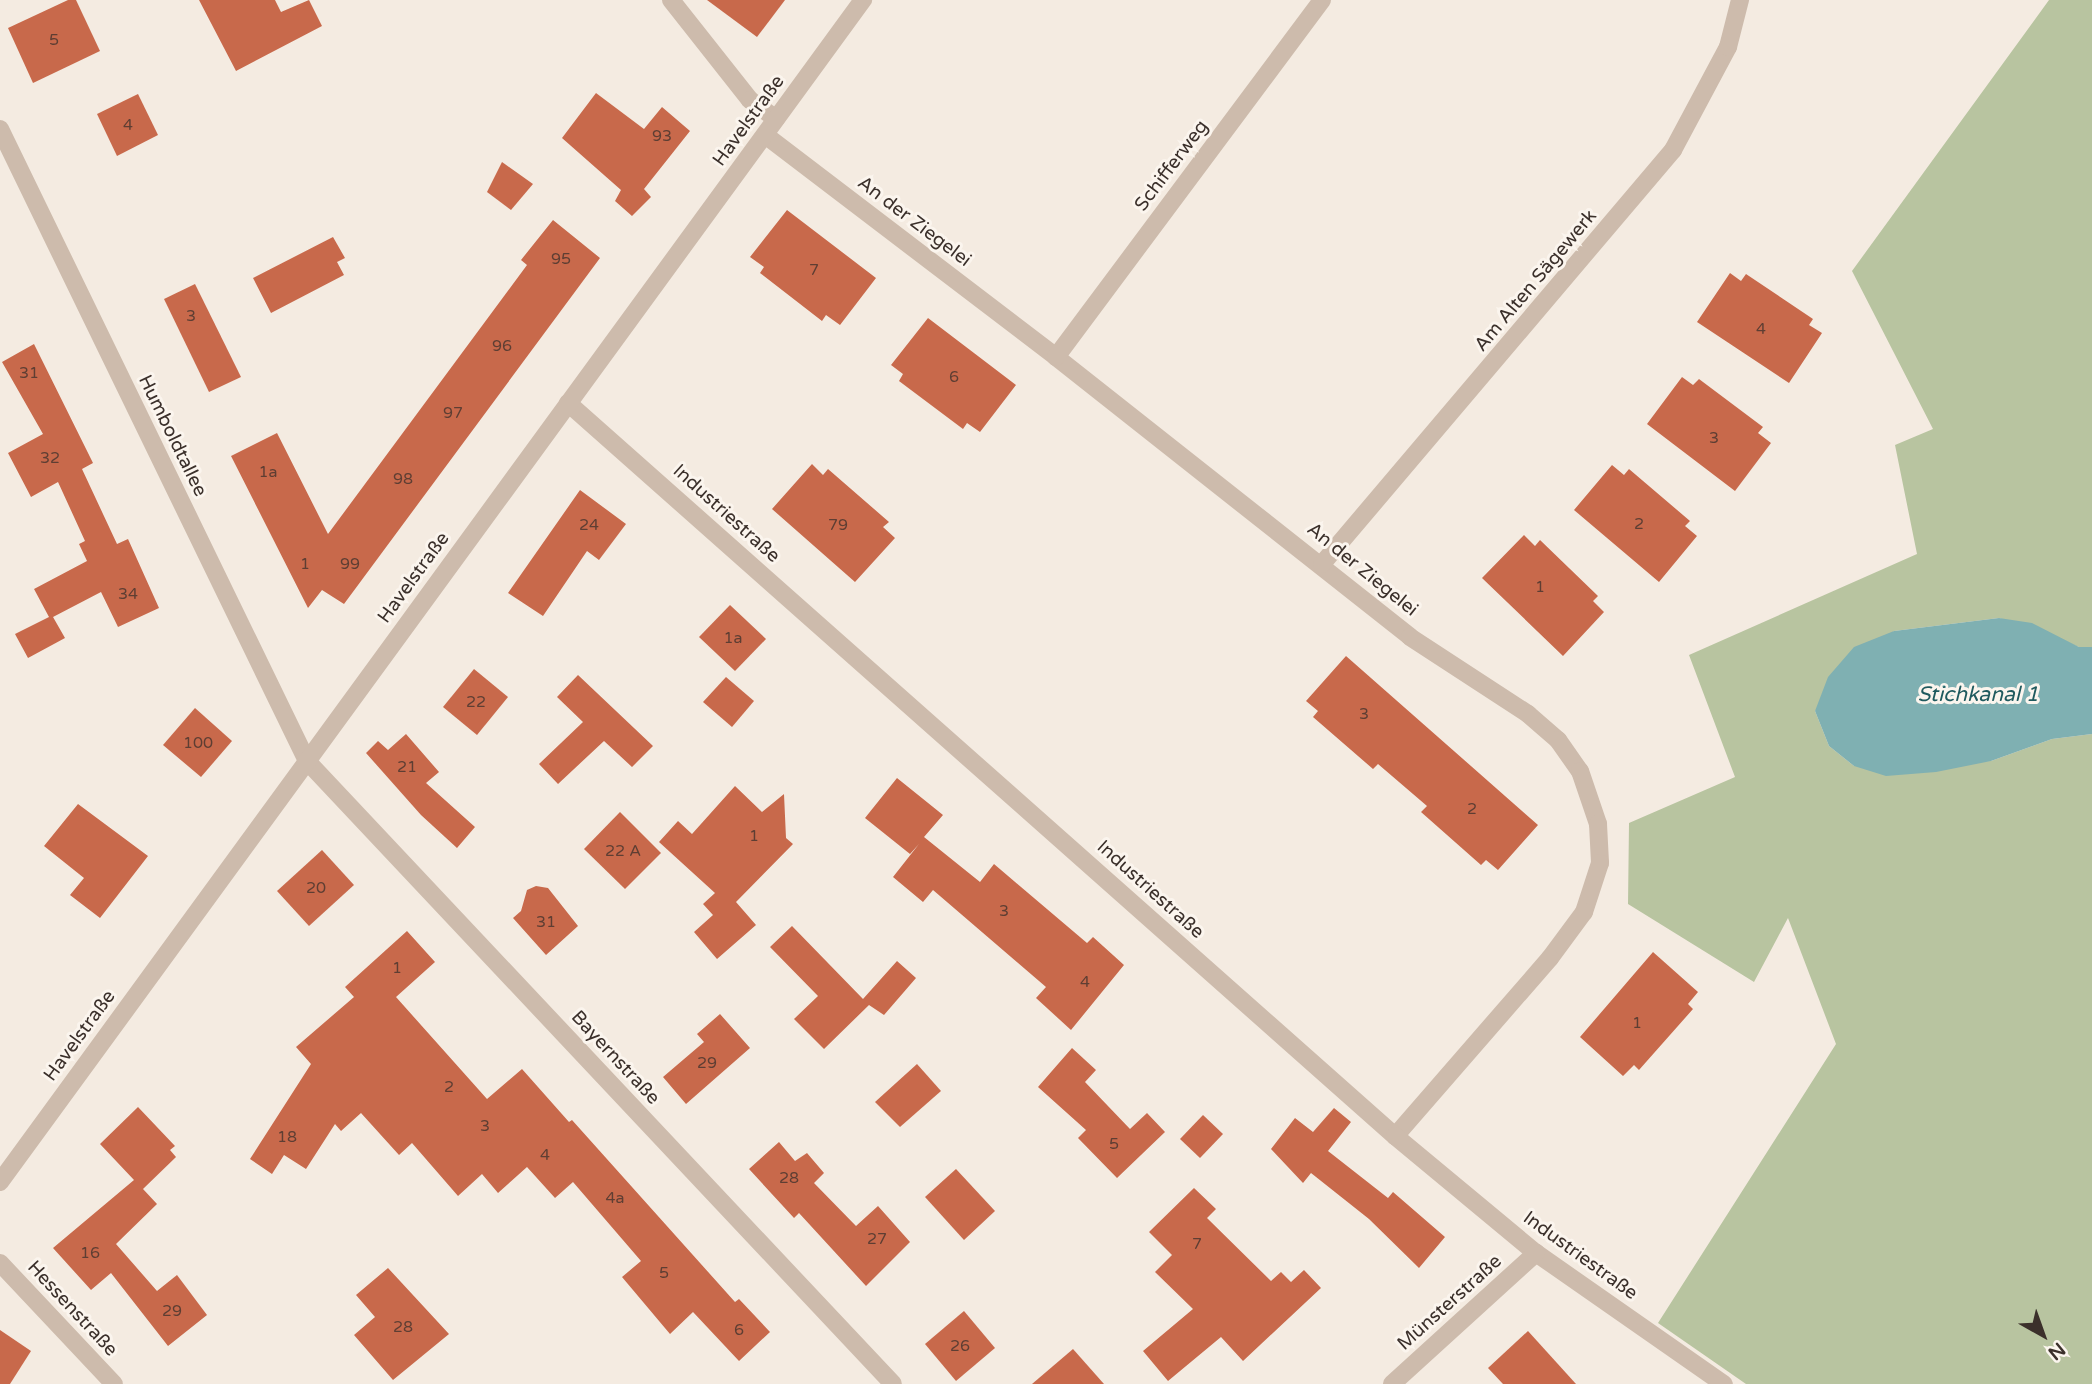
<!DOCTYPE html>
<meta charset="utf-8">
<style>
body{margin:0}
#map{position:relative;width:2092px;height:1384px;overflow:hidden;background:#f4ebe1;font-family:"Varela Round",sans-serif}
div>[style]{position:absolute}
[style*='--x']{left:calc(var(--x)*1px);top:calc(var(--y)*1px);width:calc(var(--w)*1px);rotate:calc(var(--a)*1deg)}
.green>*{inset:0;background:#b8c4a0}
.water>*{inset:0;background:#7fb0b2}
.building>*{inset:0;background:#c8694b}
.minor>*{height:18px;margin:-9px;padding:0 9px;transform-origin:9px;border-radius:9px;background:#cdbbac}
span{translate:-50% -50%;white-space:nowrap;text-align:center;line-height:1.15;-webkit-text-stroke:6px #fbf5ee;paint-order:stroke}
.number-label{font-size:16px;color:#5e3e33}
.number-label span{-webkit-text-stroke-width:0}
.street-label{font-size:19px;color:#3b302b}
.water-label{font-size:21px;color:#1f5a5e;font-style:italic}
.north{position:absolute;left:2008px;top:1300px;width:70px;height:70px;-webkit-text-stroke:5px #fbf5ee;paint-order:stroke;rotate:140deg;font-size:19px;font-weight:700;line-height:28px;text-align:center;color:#3b302b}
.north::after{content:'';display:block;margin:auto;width:24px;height:32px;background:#3b302b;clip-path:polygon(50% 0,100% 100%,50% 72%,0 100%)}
</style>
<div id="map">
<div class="green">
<i style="clip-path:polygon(2049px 0,2092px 0,2092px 647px,2079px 647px,1999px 618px,1894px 631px,1815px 711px,1829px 746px,1854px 766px,1991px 761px,2052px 739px,2092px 734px,2092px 1384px,1746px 1384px,1658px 1323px,1836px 1044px,1788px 918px,1754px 982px,1628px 904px,1629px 823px,1735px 777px,1689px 655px,1917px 554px,1895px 445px,1933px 429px,1852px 271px)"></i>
</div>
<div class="water">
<i style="clip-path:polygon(1999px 618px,2032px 623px,2079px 647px,2092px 647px,2092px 734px,2052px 739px,1991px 761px,1936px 772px,1886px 776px,1854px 766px,1829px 746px,1815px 711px,1828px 677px,1854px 647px,1894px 631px)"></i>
</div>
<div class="building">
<i style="clip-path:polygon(68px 0,76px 0,100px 51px,33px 83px,8px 28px)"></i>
<i style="clip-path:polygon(199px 0,275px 0,281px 12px,309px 0,322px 26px,236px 71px)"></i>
<i style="clip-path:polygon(707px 0,785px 0,757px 37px)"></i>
<i style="clip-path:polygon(596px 93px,644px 129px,662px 107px,690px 131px,644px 189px,651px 197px,632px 216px,615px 201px,621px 190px,562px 138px)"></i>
<i style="clip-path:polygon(138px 94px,158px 135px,117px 156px,97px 114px)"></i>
<i style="clip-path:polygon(502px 162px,533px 184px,511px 210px,487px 192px)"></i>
<i style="clip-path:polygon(787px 210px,876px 278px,840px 325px,826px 315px,822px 321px,760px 273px,764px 267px,750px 257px)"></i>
<i style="clip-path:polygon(553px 220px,600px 258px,344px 604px,322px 590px,308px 608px,231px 456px,277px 433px,328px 534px,527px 265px,521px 260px)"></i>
<i style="clip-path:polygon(333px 237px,345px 258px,337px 262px,344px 275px,271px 313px,253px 278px)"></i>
<i style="clip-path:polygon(1730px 273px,1741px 281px,1746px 274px,1813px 319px,1809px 325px,1822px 333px,1789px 383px,1697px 322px)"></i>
<i style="clip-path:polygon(195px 284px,241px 377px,209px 392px,164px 299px)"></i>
<i style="clip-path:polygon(928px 318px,1016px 385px,980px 432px,967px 423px,963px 429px,899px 381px,903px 374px,891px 365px)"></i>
<i style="clip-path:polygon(34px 344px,93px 463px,82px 469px,117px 544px,128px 539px,159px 608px,118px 627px,101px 592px,53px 617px,65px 638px,28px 658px,15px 634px,49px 617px,34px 589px,87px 561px,79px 544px,85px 541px,58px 482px,31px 497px,8px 453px,43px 434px,2px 362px)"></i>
<i style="clip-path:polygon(1682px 377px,1693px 385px,1699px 379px,1763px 427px,1758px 433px,1771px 443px,1735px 491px,1647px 424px)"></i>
<i style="clip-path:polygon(812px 464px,823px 475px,828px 469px,889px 522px,883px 527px,895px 538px,855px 582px,772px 509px)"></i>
<i style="clip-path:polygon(1612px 465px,1624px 475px,1629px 469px,1690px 521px,1685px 526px,1697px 536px,1659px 582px,1574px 510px)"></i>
<i style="clip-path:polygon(580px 490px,626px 524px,599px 560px,587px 551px,543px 616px,508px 593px)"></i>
<i style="clip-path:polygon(1524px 535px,1535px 546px,1540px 540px,1598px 596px,1593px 601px,1604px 612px,1563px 656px,1482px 578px)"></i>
<i style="clip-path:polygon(730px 605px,766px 639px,735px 671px,699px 637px)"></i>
<i style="clip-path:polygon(1346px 656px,1538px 825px,1498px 870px,1486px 860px,1481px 865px,1421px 812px,1427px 806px,1378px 764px,1373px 769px,1313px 717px,1318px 711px,1306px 701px)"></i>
<i style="clip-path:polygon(474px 669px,508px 697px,477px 735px,443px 707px)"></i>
<i style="clip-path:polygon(578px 675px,653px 746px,632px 767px,604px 741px,558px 784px,539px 764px,583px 722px,557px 697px)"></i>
<i style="clip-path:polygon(726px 677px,754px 701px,732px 727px,703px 702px)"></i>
<i style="clip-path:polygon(195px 708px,232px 741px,201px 777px,163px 745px)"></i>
<i style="clip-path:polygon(406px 734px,439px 772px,426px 783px,475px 827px,457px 848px,421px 815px,366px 753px,378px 741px,388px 750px)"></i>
<i style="clip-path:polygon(897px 778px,943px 815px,924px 837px,980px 882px,994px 864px,1087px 943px,1093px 937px,1124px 965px,1071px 1030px,1036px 998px,1046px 987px,933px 890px,923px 902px,893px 877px,919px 844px,910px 854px,865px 818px)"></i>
<i style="clip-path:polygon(735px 786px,762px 812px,784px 794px,786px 838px,793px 844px,736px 902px,756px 925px,717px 959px,694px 932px,713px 915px,703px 904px,715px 893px,659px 842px,678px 821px,692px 834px)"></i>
<i style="clip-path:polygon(78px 804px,148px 856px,100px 918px,70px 895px,84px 878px,44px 846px)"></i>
<i style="clip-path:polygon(620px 812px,661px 853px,625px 889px,584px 849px)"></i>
<i style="clip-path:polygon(322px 850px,354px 885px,309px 926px,277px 891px)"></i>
<i style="clip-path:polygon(536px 886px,548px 888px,578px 926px,546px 955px,513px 918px,521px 911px,527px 890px)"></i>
<i style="clip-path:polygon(792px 926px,863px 999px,897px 961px,916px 978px,884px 1015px,869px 1005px,824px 1049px,794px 1019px,818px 996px,770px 947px)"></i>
<i style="clip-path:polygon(407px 931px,435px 962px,396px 997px,487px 1099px,522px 1069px,569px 1122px,572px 1120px,735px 1302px,739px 1299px,770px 1332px,739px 1361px,693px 1312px,670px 1334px,622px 1277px,641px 1261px,573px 1182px,555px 1198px,527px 1167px,498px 1193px,482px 1174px,458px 1196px,412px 1143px,399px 1155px,361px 1113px,341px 1131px,335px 1124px,306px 1169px,284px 1155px,272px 1174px,250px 1159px,311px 1064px,296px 1047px,354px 997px,345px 987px)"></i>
<i style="clip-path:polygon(1653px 952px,1698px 992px,1688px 1004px,1693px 1009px,1639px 1070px,1634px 1065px,1623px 1076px,1580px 1037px)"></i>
<i style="clip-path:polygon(720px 1014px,750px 1048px,686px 1104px,663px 1077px,704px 1042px,697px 1034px)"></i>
<i style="clip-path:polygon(1072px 1048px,1096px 1070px,1085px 1082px,1130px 1129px,1147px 1113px,1165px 1132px,1117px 1178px,1078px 1138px,1086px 1130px,1038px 1087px)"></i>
<i style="clip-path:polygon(917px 1064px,941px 1091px,900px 1127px,875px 1102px)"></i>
<i style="clip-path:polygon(138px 1107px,175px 1146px,170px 1150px,176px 1157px,143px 1189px,157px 1204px,116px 1244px,157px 1291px,177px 1275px,207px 1315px,168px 1346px,111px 1273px,91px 1290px,53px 1248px,134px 1180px,100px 1144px)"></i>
<i style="clip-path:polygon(1334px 1108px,1351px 1122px,1328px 1151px,1388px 1198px,1393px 1192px,1445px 1237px,1419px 1268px,1369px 1219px,1311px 1173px,1303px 1183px,1271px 1149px,1295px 1118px,1313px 1132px)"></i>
<i style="clip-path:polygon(1203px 1115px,1223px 1134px,1200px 1158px,1180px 1139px)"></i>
<i style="clip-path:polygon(779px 1142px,795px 1161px,807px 1153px,824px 1173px,814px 1183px,856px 1226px,878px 1206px,910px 1242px,866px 1286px,799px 1213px,794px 1218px,749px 1169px)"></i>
<i style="clip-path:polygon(956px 1169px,995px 1211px,964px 1240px,925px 1197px)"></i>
<i style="clip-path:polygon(1194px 1188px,1216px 1209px,1207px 1218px,1271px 1281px,1281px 1272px,1291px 1282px,1304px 1270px,1321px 1288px,1243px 1361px,1221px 1337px,1168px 1381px,1143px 1351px,1193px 1309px,1155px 1272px,1172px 1255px,1149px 1232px)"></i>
<i style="clip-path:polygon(388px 1268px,449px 1334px,393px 1380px,354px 1335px,375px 1317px,356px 1295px)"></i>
<i style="clip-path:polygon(964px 1311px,995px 1348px,956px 1381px,925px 1344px)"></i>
<i style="clip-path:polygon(0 1330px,31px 1351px,10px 1384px,0 1384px)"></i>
<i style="clip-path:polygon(1528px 1331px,1576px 1384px,1503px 1384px,1488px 1368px)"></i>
<i style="clip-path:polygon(1073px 1349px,1104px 1384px,1032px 1384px)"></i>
</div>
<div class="minor">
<i style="--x:671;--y:0;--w:127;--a:51.7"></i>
<i style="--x:750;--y:100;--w:32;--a:36"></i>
<i style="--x:0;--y:129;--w:703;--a:64.09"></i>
<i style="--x:307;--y:761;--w:855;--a:46.75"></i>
<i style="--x:765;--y:135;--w:366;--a:37.3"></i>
<i style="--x:1056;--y:357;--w:451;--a:38.3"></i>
<i style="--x:1410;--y:637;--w:141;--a:33.1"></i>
<i style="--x:1528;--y:714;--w:40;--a:41"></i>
<i style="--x:1558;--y:740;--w:38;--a:55"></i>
<i style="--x:1580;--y:771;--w:56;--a:71.2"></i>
<i style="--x:1598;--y:824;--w:39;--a:87"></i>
<i style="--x:1600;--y:863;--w:52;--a:108.1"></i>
<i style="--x:1584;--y:912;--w:57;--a:126.5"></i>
<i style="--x:1550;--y:958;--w:236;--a:131"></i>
<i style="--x:1056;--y:357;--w:445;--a:-53.3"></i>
<i style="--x:568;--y:403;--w:1105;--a:41.55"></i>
<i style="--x:1395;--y:1136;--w:183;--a:39.7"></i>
<i style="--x:1536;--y:1253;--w:229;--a:34.9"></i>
<i style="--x:1322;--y:564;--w:543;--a:-49.71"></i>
<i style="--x:1673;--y:150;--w:117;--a:-61.9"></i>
<i style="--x:1728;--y:47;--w:49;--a:-75.7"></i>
<i style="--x:0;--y:1182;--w:1464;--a:-53.87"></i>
<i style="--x:0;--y:1263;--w:166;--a:46.7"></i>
<i style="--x:1392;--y:1384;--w:195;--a:-42.3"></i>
</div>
<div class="number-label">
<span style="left:54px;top:40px">5</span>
<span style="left:128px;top:125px">4</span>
<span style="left:662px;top:136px">93</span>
<span style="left:561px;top:259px">95</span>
<span style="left:814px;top:270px">7</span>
<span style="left:191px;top:316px">3</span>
<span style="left:1761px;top:329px">4</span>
<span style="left:502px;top:346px">96</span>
<span style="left:29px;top:373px">31</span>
<span style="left:954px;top:377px">6</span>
<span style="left:453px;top:413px">97</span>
<span style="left:1714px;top:438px">3</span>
<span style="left:50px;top:458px">32</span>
<span style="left:268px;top:472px">1a</span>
<span style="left:403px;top:479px">98</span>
<span style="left:1639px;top:524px">2</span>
<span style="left:589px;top:525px">24</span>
<span style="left:838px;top:525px">79</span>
<span style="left:305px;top:564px">1</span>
<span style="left:350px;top:564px">99</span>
<span style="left:1540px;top:587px">1</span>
<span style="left:128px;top:594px">34</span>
<span style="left:733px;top:638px">1a</span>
<span style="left:476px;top:702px">22</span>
<span style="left:1364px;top:714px">3</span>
<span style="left:198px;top:743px">100</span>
<span style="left:407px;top:767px">21</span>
<span style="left:1472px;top:809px">2</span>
<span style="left:754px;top:836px">1</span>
<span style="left:623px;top:851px">22 A</span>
<span style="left:316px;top:888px">20</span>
<span style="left:1004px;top:911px">3</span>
<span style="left:546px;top:922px">31</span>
<span style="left:397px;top:968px">1</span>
<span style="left:1085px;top:982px">4</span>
<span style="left:1637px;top:1023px">1</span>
<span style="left:707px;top:1063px">29</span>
<span style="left:449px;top:1087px">2</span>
<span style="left:485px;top:1126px">3</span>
<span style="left:287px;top:1137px">18</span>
<span style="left:1114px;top:1144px">5</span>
<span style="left:545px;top:1155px">4</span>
<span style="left:789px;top:1178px">28</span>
<span style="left:615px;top:1198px">4a</span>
<span style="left:877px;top:1239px">27</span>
<span style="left:1197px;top:1244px">7</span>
<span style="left:90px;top:1253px">16</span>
<span style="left:664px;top:1273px">5</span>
<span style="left:172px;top:1311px">29</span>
<span style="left:403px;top:1327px">28</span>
<span style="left:739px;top:1330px">6</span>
<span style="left:960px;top:1346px">26</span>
</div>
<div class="street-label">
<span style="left:749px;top:121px;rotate:-54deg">Havelstraße</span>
<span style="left:1172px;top:166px;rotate:-53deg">Schifferweg</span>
<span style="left:914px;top:222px;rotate:37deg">An der Ziegelei</span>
<span style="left:1536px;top:281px;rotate:-50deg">Am Alten Sägewerk</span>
<span style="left:172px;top:436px;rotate:64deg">Humboldtallee</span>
<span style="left:726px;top:514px;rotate:42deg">Industriestraße</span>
<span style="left:1362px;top:570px;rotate:39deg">An der Ziegelei</span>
<span style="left:414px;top:578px;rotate:-54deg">Havelstraße</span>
<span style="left:1150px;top:890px;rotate:42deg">Industriestraße</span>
<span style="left:80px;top:1036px;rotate:-54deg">Havelstraße</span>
<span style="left:615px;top:1058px;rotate:47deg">Bayernstraße</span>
<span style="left:1580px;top:1256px;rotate:36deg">Industriestraße</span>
<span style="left:1450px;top:1303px;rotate:-42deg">Münsterstraße</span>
<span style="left:72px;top:1309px;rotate:47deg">Hessenstraße</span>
</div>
<div class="water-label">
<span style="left:1978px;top:695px">Stichkanal 1</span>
</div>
<div class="north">N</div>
</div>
